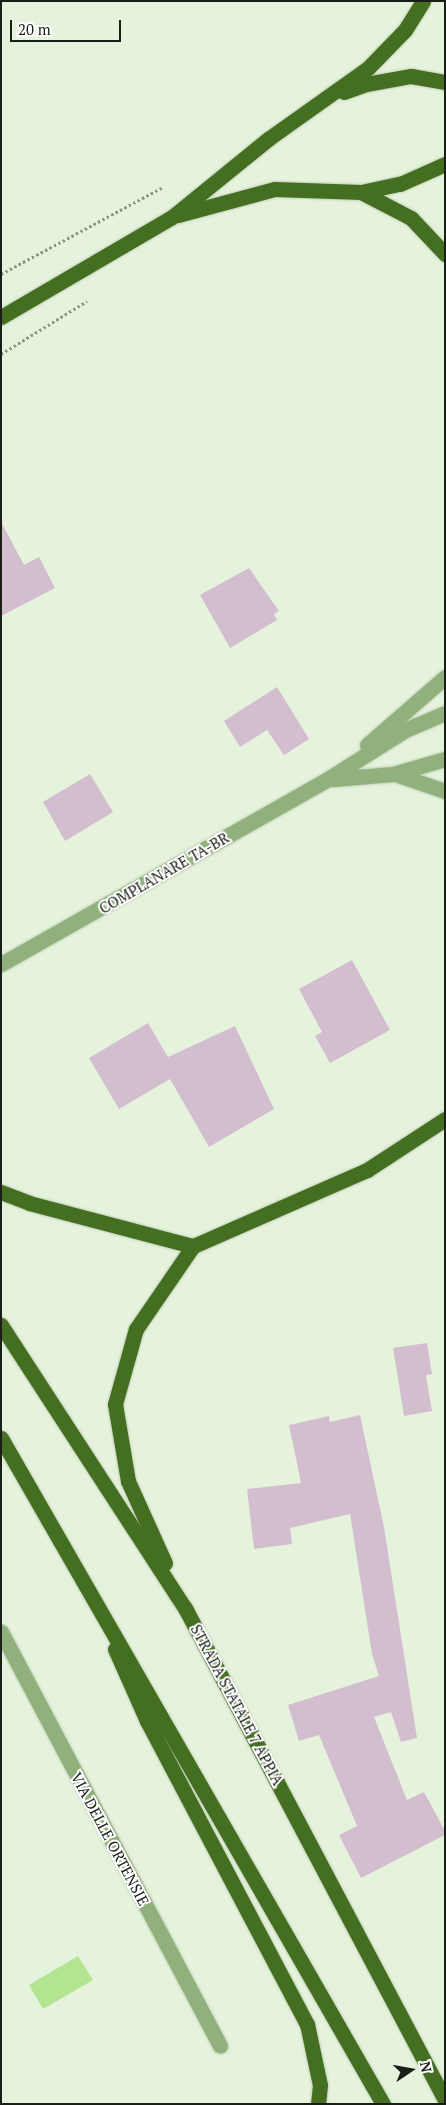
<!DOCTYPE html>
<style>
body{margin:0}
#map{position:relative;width:446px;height:2105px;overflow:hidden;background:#e5f3dc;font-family:"PT Serif",serif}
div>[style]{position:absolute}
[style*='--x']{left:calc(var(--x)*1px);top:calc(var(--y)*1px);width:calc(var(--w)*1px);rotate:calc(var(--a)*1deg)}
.water>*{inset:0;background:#b3e591}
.building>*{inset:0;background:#d3bed0}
.path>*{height:3px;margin-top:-1.5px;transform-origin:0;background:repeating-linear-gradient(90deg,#8c9685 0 2.5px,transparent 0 5px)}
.roads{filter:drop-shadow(0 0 1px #c0cdb8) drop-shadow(0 0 1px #c0cdb8)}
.minor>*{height:15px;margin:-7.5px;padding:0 7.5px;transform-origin:7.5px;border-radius:7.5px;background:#91b17c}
.trunk>*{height:15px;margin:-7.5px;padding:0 7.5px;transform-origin:7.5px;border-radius:7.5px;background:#446e20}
span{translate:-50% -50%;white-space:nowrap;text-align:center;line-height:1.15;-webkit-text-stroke:4px #fff;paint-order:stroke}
.street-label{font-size:15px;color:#191e16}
.frame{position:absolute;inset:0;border:2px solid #191e16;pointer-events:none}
.north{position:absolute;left:386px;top:2045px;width:50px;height:50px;-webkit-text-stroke:4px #fff;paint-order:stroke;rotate:78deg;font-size:14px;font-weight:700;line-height:20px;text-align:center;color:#191e16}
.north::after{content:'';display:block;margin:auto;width:18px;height:22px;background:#191e16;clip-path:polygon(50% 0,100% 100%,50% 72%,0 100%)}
.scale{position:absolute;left:10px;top:20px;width:111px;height:22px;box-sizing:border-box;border:2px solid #191e16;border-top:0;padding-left:6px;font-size:15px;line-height:18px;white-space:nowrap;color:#191e16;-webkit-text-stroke:4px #fff;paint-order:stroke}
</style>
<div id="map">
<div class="water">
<i style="clip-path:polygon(78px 1956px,93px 1980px,43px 2009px,29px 1985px)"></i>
</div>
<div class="building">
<i style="clip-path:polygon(1px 522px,24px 565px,39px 557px,55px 588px,1px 616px)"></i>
<i style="clip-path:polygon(249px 568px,279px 611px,274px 614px,277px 620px,230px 648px,200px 595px)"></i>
<i style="clip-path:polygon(277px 687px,309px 739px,284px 755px,267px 730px,240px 747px,224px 721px)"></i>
<i style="clip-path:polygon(90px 774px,113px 812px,65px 841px,43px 802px)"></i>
<i style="clip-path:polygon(352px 960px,390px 1030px,330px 1063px,315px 1036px,322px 1032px,299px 989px)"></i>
<i style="clip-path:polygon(148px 1023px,168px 1057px,235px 1026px,274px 1109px,209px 1147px,170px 1079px,119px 1109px,89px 1058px)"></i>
<i style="clip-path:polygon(427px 1343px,432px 1374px,426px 1375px,432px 1411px,404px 1416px,393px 1348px)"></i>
<i style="clip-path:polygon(360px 1415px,384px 1527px,417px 1738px,401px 1742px,391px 1712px,374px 1717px,407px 1800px,424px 1792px,445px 1831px,445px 1835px,361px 1878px,339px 1835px,357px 1826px,319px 1735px,299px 1741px,288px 1705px,379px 1676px,372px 1654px,350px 1514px,290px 1528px,292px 1544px,254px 1549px,247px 1489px,301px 1483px,289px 1425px,329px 1416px,330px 1422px)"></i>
</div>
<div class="path">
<i style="--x:1;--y:274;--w:184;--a:-28.2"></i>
<i style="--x:1;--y:354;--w:101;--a:-31.6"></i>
</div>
<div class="roads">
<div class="minor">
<i style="--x:367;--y:745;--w:103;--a:-41.1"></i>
<i style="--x:395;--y:774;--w:53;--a:18.8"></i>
<i style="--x:333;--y:779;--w:60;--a:-4.8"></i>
<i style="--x:393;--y:774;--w:54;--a:-16.1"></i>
<i style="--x:1;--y:964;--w:373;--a:-29.5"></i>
<i style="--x:326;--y:780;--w:93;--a:-32.3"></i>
<i style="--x:405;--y:730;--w:43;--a:-23"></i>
<i style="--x:1;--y:1632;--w:468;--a:62.1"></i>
</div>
<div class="trunk">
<i style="--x:344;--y:92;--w:23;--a:-20"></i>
<i style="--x:366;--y:84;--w:46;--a:-10.1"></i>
<i style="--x:411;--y:76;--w:35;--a:10"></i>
<i style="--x:361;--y:192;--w:56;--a:27.5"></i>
<i style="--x:411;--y:218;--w:50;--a:46.6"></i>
<i style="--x:178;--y:215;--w:100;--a:-15"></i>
<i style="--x:275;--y:189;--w:86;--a:2"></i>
<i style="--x:361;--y:192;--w:40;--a:-12"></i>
<i style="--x:400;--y:184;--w:49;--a:-24"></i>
<i style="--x:1;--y:317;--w:198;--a:-30.3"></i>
<i style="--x:172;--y:217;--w:124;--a:-39.1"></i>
<i style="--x:268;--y:139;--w:123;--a:-35.4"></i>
<i style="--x:368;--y:68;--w:53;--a:-45.8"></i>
<i style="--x:405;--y:30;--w:34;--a:-58"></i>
<i style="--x:1;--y:1192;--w:30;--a:21"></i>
<i style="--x:29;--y:1203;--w:170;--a:14.7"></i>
<i style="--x:1;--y:1325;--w:338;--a:57"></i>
<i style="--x:185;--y:1608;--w:556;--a:62.15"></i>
<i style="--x:1;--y:1438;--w:768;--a:60.16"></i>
<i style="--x:165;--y:1563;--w:90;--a:-114.3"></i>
<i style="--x:128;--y:1481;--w:78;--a:-99.6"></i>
<i style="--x:115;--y:1404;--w:78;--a:-74.4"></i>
<i style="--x:136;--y:1329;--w:101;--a:-55.5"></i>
<i style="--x:193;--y:1246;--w:190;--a:-23.6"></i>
<i style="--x:367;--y:1170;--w:93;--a:-33.2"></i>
<i style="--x:115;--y:1649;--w:79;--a:66"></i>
<i style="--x:147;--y:1721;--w:343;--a:62.2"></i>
<i style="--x:307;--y:2024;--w:62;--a:78"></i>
<i style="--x:320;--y:2085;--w:19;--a:96"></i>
</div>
</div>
<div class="street-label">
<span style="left:164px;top:873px;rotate:-30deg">COMPLANARE TA-BR</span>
<span style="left:237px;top:1705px;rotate:62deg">STRADA STATALE 7 APPIA</span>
<span style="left:110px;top:1839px;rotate:62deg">VIA DELLE ORTENSIE</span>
</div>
<div class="frame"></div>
<div class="north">N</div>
<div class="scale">20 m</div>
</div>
